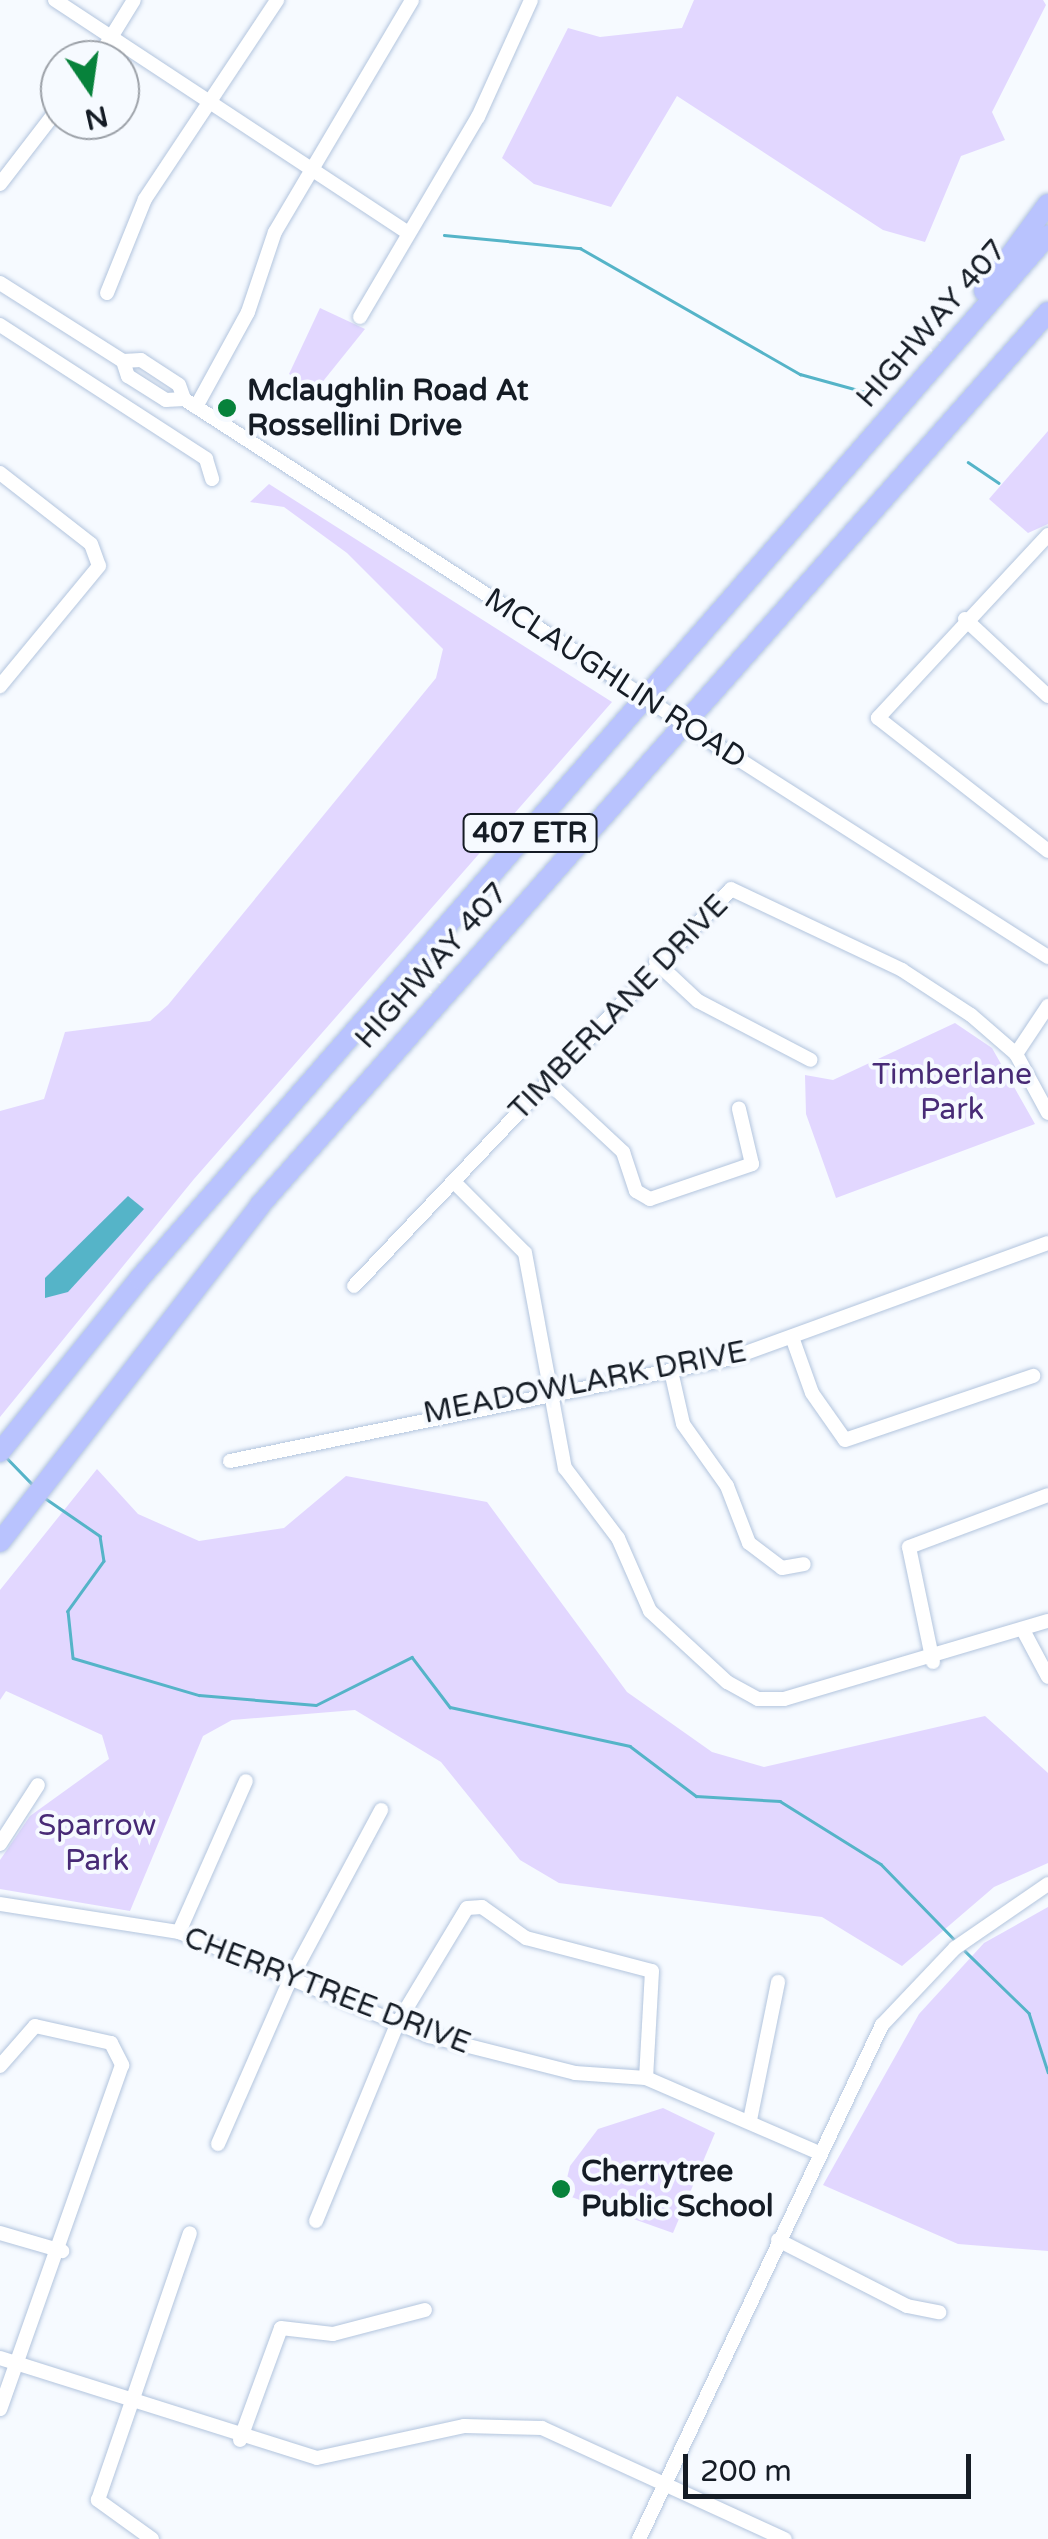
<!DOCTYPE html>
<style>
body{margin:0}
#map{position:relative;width:1048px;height:2539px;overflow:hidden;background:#f6faff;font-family:"Varela Round",sans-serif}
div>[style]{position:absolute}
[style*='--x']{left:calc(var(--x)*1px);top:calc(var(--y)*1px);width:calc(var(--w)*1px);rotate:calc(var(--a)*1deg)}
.green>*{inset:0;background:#e2d7ff}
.water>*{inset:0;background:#55b4c8}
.stream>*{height:2.5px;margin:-1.25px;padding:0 1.25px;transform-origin:1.25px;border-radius:1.25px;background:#55b4c8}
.roads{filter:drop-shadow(0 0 2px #b3c5de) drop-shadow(0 0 2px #b3c5de)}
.minor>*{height:14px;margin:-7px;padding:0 7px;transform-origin:7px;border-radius:7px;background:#fff}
.highway>*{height:20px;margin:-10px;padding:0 10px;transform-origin:10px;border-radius:10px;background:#b9c3fe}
.bridges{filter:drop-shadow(0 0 2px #b3c5de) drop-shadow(0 0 2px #b3c5de)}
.minor-bridge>*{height:14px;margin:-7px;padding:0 7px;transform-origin:7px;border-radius:7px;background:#fff}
.dots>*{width:28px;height:28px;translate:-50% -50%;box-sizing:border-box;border:5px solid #f6faff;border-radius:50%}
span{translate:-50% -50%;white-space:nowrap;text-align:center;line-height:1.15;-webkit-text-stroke:8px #f6faff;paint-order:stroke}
.shield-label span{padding:2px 8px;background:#f6faff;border:2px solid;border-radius:8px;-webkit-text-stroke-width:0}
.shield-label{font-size:28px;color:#151c25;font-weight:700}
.street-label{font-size:30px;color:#151c25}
.poi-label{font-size:30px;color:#151c25;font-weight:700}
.left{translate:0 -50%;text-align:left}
.park-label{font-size:30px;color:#482b76}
.north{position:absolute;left:40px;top:40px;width:100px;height:100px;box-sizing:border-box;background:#f6faff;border:2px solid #9ca1a8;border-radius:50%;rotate:167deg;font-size:28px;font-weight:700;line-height:40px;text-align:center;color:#151c25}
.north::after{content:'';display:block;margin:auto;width:35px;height:45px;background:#07823b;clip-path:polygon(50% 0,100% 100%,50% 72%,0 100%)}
.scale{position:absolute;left:683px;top:2454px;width:288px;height:45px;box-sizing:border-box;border:5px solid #151c25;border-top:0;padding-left:12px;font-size:30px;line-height:35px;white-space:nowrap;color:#151c25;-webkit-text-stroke:8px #f6faff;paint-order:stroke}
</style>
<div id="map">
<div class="green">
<i style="clip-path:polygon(694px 0,1043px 0,1046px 5px,992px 112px,1005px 140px,961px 156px,925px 242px,883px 230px,677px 96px,611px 207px,534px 184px,502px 158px,568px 28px,600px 37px,682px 28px)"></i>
<i style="clip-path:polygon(320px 308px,365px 329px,316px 390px,289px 374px)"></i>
<i style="clip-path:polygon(1048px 431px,1048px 524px,1028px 533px,989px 499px)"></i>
<i style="clip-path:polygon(269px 484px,612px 702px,194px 1179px,0 1417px,0 1111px,44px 1099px,65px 1032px,150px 1021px,168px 1005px,436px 678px,443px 649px,347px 553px,284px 507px,250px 502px)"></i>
<i style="clip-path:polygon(955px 1023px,992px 1048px,1035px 1124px,836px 1198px,806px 1114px,805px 1075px,833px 1080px)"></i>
<i style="clip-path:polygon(97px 1469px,138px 1514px,199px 1541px,284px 1528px,346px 1476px,487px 1502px,627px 1692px,712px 1752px,764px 1767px,985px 1716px,1048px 1773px,1048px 1863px,994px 1887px,902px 1966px,822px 1917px,559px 1883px,520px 1860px,441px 1762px,355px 1710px,232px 1720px,203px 1736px,130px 1911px,0 1889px,0 1860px,30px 1816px,109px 1759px,102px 1735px,6px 1691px,0 1700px,0 1590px)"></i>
<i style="clip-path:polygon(1048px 1907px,1048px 2251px,958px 2244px,823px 2185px,919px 2014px,984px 1943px)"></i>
<i style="clip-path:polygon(663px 2108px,715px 2133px,673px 2233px,563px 2194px,570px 2166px,598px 2129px)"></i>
</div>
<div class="water">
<i style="clip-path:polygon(128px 1196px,144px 1209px,68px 1292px,45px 1298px,45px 1278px)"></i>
</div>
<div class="stream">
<i style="--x:444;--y:235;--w:137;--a:5.5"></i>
<i style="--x:580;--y:248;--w:254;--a:29.8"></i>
<i style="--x:800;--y:374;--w:72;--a:15.4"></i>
<i style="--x:968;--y:462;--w:37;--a:34"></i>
<i style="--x:7;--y:1458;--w:37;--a:46"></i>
<i style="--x:45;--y:1498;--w:67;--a:34.6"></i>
<i style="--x:100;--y:1536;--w:25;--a:81"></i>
<i style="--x:104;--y:1561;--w:62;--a:125.8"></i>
<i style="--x:68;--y:1611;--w:47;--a:83.9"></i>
<i style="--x:73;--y:1658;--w:131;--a:16.4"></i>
<i style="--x:199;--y:1695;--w:117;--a:4.9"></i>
<i style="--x:316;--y:1705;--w:107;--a:-26.6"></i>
<i style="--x:412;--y:1657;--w:63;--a:52.8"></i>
<i style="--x:450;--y:1707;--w:184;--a:12.2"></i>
<i style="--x:630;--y:1746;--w:83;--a:37.1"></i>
<i style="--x:696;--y:1796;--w:84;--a:3.4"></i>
<i style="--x:780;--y:1801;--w:119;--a:32"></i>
<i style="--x:881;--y:1864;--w:107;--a:45.8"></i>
<i style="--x:965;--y:1951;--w:89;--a:44.1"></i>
<i style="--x:1029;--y:2013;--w:62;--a:72.1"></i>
</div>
<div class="roads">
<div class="minor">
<i style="--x:55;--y:0;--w:423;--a:33.4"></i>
<i style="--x:97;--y:60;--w:70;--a:-58.3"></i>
<i style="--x:0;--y:184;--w:98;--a:-52.4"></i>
<i style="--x:0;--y:283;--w:146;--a:32.4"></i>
<i style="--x:123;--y:361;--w:18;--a:-3"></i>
<i style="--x:141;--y:360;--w:45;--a:33.3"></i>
<i style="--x:179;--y:385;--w:15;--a:70"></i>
<i style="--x:107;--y:293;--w:101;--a:-68"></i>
<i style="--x:145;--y:199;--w:239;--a:-56.4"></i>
<i style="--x:360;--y:317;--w:232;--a:-59.5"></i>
<i style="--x:478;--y:117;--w:128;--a:-65.6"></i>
<i style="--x:0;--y:325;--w:246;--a:33"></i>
<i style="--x:206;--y:459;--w:21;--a:73"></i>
<i style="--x:123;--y:361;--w:16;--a:72"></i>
<i style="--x:128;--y:376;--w:45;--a:32.3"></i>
<i style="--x:166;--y:400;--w:18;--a:-3"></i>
<i style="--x:184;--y:399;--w:508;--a:32.88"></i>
<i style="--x:196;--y:407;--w:108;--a:-61.3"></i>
<i style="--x:248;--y:312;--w:84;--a:-71.4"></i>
<i style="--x:275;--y:232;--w:269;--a:-59.4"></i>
<i style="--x:0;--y:473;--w:115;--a:38"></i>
<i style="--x:91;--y:544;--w:23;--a:70"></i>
<i style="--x:99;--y:566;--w:156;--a:129.5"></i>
<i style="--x:1048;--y:535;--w:250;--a:132.9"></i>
<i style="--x:878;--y:718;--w:216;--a:38"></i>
<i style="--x:965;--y:619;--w:113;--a:42.9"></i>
<i style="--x:718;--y:746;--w:392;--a:32.6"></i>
<i style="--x:656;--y:962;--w:57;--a:42.9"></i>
<i style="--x:698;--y:1001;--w:127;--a:27.6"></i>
<i style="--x:1016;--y:1054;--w:58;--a:-56.3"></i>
<i style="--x:548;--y:1082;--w:103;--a:43"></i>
<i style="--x:623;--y:1152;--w:41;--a:71.6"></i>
<i style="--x:636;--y:1191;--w:16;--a:30"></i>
<i style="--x:650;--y:1199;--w:108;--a:-18.9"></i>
<i style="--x:752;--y:1164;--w:57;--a:-103.3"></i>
<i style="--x:454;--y:1182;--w:100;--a:45"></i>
<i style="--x:525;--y:1253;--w:219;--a:79.5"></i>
<i style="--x:565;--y:1468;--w:88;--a:52.9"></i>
<i style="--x:618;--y:1538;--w:80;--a:66.3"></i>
<i style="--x:650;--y:1611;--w:105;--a:42.7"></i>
<i style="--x:727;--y:1682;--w:35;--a:29"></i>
<i style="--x:758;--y:1699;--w:26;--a:0"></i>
<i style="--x:784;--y:1699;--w:275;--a:-16.5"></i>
<i style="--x:354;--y:1286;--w:547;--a:-46.48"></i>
<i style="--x:731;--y:889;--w:189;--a:25.3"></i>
<i style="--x:902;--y:970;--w:82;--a:33.1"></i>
<i style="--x:971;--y:1015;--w:60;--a:40.9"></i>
<i style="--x:1016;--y:1054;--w:67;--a:61.5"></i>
<i style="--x:792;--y:1337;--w:59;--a:70.3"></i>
<i style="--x:812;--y:1393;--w:57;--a:54.9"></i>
<i style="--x:845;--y:1440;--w:199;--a:-18.8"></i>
<i style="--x:671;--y:1371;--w:54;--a:77.2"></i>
<i style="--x:683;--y:1424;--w:76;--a:54.6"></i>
<i style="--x:727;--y:1486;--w:61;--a:68.9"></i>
<i style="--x:749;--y:1543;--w:41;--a:37.1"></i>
<i style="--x:782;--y:1568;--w:22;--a:-10"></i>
<i style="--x:230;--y:1461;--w:512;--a:-11.59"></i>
<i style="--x:732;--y:1358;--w:336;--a:-20"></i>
<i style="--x:1023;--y:1630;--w:53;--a:62"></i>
<i style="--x:933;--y:1662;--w:117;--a:-101.8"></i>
<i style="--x:909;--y:1547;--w:148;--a:-20.5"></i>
<i style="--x:0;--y:1844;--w:70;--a:-57.2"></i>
<i style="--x:0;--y:1904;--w:181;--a:8.9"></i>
<i style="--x:179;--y:1932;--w:271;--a:22.6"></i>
<i style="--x:429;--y:2036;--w:151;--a:14.2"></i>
<i style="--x:575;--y:2073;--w:71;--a:4"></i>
<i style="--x:646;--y:2078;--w:189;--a:23.4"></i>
<i style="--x:179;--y:1932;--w:165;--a:-66.1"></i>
<i style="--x:0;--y:2066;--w:53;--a:-48.8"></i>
<i style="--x:35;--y:2026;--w:78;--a:12.6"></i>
<i style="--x:111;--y:2043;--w:25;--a:63"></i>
<i style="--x:122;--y:2065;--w:365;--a:109.5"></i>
<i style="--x:750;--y:2120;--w:141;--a:-78.5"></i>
<i style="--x:218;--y:2144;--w:179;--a:-66.3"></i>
<i style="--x:290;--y:1980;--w:193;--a:-61.8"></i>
<i style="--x:316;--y:2221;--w:213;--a:-67.6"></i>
<i style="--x:397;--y:2024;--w:135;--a:-58.9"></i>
<i style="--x:467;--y:1908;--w:15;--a:-4"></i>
<i style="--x:482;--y:1907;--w:54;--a:35.2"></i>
<i style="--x:526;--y:1938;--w:130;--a:14.7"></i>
<i style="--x:652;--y:1971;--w:107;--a:93.2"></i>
<i style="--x:0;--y:2233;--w:65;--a:16.2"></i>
<i style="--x:778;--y:2240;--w:145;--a:27.1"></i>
<i style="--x:907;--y:2306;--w:33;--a:11"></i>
<i style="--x:0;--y:2358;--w:332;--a:17.5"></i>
<i style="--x:317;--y:2458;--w:150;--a:-12.3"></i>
<i style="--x:464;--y:2426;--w:78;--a:1.5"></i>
<i style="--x:542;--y:2428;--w:267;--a:24.6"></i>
<i style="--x:240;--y:2440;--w:119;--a:-69.9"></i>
<i style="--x:281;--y:2328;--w:52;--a:6.6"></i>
<i style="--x:333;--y:2334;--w:95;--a:-14.6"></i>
<i style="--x:152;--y:2539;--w:67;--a:-144.2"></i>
<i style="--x:98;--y:2500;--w:282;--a:-71"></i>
<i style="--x:639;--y:2539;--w:569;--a:-64.7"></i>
<i style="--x:882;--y:2025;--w:106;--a:-46.5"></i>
<i style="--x:955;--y:1948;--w:113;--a:-34.5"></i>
</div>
<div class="highway">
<i style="--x:984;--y:291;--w:108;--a:-53.7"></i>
<i style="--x:0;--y:1452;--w:222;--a:-51.2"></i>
<i style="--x:139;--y:1279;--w:1384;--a:-48.95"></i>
<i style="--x:0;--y:1542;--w:426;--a:-52.3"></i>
<i style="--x:260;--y:1205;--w:1191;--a:-48.57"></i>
</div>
</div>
<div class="bridges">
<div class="minor-bridge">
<i style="--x:611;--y:675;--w:128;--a:33.6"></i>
</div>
</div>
<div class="dots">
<i style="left:227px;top:408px;background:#07823b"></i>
<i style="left:561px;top:2189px;background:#07823b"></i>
</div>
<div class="shield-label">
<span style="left:530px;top:833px">407 ETR</span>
</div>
<div class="street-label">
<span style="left:932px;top:324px;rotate:-49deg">HIGHWAY 407</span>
<span style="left:615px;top:679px;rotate:33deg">MCLAUGHLIN ROAD</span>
<span style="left:432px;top:966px;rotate:-48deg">HIGHWAY 407</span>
<span style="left:619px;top:1008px;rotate:-46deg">TIMBERLANE DRIVE</span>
<span style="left:585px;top:1383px;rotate:-11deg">MEADOWLARK DRIVE</span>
<span style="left:327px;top:1991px;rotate:21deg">CHERRYTREE DRIVE</span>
</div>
<div class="poi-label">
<span class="left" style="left:247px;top:408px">Mclaughlin Road At<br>Rossellini Drive</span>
<span class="left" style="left:581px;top:2189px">Cherrytree<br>Public School</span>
</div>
<div class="park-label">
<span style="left:952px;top:1092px">Timberlane<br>Park</span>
<span style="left:97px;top:1843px">Sparrow<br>Park</span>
</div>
<div class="north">N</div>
<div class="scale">200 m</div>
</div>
